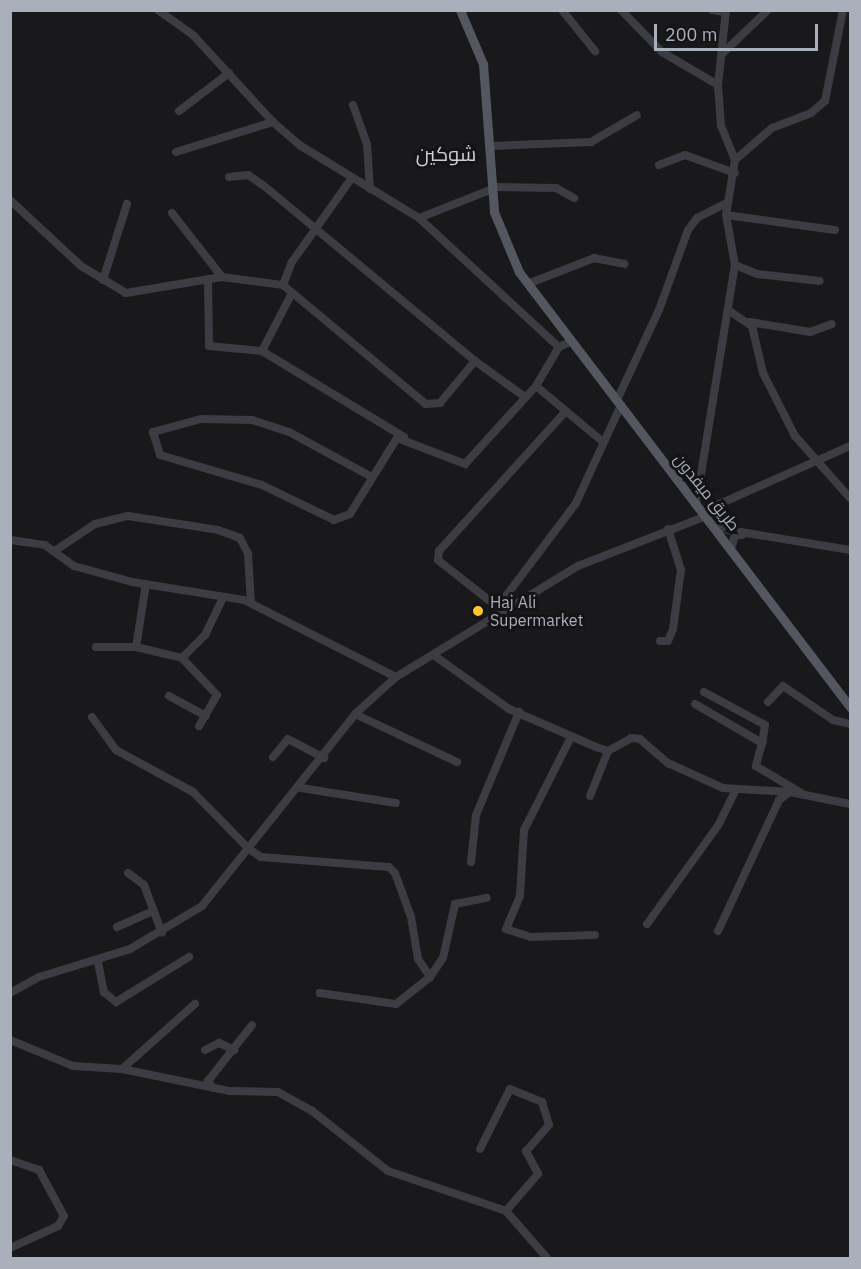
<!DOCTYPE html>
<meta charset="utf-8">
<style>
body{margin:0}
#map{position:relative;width:861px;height:1269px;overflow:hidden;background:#19191c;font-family:"IBM Plex Sans",Cairo,sans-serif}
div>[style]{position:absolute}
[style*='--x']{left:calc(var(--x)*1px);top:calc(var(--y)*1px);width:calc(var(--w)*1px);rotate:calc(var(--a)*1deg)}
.minor>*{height:8px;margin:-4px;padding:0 4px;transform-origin:4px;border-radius:4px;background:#3c3c43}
.major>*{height:9px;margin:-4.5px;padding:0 4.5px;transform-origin:4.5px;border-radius:4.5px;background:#555760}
.dots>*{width:16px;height:16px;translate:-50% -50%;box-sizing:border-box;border:3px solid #141417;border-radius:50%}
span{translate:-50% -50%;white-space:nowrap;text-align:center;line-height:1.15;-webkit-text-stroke:6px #141417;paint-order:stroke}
.street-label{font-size:16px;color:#aaafbc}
.poi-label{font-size:16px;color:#aaafbc}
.left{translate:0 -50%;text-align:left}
.quarter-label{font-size:20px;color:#ccced8}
.frame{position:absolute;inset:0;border:12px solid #aaafbc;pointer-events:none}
.scale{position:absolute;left:654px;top:24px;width:164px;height:27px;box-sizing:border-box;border:3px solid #aaafbc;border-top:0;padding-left:8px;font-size:18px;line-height:21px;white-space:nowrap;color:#aaafbc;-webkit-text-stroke:4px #141417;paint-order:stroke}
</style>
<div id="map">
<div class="minor">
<i style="--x:158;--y:10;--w:43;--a:35.5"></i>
<i style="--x:193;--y:35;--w:118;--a:47.4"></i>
<i style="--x:562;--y:10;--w:53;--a:51.2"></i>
<i style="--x:621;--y:10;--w:59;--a:45.7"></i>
<i style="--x:662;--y:52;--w:65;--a:30.5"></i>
<i style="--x:712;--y:10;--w:13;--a:9"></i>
<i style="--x:723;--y:53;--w:62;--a:-43.7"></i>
<i style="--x:353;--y:105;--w:41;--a:70.3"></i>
<i style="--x:367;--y:144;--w:45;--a:86.2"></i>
<i style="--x:179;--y:111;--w:63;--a:-37.2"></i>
<i style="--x:492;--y:146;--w:99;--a:-2.3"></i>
<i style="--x:591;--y:142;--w:53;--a:-30.4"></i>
<i style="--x:176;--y:152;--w:102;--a:-17.2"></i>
<i style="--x:273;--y:122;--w:37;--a:41"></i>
<i style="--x:301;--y:146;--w:138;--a:31.4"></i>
<i style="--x:735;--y:160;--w:49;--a:-40.9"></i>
<i style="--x:772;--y:128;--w:42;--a:-21"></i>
<i style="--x:811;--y:113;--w:18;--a:-41"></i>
<i style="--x:825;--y:101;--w:93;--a:-78.8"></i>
<i style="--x:659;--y:165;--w:28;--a:-21"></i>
<i style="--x:685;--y:155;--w:53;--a:19.8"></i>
<i style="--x:496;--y:187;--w:60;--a:1"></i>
<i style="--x:556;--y:188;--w:21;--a:29"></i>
<i style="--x:490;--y:190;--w:76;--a:158.5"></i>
<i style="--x:419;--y:218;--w:190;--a:42.7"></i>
<i style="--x:10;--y:200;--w:97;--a:42.9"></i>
<i style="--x:81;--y:266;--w:52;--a:31"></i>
<i style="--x:126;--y:293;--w:97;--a:-9.5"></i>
<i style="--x:172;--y:213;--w:81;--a:52"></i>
<i style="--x:222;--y:277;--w:62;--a:7.5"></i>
<i style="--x:283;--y:285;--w:186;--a:39.8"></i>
<i style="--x:426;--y:404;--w:14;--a:-4"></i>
<i style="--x:440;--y:403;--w:55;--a:-50.2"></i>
<i style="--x:475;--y:361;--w:274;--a:-140.3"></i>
<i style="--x:264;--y:186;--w:19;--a:-145"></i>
<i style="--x:248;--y:175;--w:19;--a:174"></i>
<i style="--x:726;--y:215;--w:110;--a:7.8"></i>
<i style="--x:735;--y:265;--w:24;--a:22"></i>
<i style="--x:757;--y:274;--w:63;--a:6.3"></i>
<i style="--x:208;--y:279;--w:67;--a:89.1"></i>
<i style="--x:209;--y:346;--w:53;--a:5.4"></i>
<i style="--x:103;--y:280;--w:80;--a:-72.5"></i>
<i style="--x:530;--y:283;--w:69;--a:-21.3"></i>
<i style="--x:594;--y:258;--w:31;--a:11"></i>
<i style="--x:283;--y:285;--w:25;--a:-69"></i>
<i style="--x:292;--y:262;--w:102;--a:-54.6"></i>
<i style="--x:291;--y:295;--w:63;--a:117.4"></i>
<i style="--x:262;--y:351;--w:166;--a:31.2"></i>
<i style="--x:728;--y:310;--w:29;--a:34"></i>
<i style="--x:752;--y:326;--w:48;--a:76.8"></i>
<i style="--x:763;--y:373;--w:71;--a:63.1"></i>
<i style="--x:795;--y:436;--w:83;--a:48.4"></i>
<i style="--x:750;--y:322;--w:61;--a:9.5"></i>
<i style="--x:810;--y:332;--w:23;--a:-20"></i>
<i style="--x:475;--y:361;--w:62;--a:35.8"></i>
<i style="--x:536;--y:386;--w:45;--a:-59.5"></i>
<i style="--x:559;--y:347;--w:12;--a:-24"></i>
<i style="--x:617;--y:400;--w:99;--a:-65"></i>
<i style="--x:659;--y:310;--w:85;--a:-70.1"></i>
<i style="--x:688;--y:230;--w:15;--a:-53"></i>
<i style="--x:697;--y:218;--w:35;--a:-27"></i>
<i style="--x:370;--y:476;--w:92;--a:-151.5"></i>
<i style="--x:289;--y:432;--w:39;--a:-162"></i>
<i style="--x:252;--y:420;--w:51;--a:-178.9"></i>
<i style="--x:201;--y:419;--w:50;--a:164.8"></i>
<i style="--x:153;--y:432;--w:24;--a:73"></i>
<i style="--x:160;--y:455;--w:106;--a:16.4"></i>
<i style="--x:262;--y:485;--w:80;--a:25.9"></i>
<i style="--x:334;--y:520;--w:17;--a:-21"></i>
<i style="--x:350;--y:514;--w:89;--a:-58.3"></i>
<i style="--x:397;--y:438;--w:73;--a:20.9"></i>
<i style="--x:465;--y:464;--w:105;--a:-47.7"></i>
<i style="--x:536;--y:386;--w:87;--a:39.9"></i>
<i style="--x:696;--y:505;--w:243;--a:-80.8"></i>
<i style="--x:735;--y:265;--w:51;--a:-100.2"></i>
<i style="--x:726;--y:215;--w:56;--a:-80.7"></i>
<i style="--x:735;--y:160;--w:37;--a:-112"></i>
<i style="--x:721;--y:126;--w:41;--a:-94.2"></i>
<i style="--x:718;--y:85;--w:75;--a:-83.9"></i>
<i style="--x:715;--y:506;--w:148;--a:-24"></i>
<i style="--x:716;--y:528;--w:136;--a:9.3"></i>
<i style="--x:10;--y:540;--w:35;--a:8"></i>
<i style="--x:45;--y:545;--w:36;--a:36"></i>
<i style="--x:74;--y:566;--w:60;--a:15.4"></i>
<i style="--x:132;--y:582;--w:113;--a:9.1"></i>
<i style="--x:244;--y:600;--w:170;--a:26.9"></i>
<i style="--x:732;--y:546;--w:11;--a:-75"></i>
<i style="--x:735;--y:535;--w:7;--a:0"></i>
<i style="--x:56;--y:550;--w:47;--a:-33.7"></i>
<i style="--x:95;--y:524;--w:34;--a:-14"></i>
<i style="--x:128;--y:516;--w:91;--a:8.8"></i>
<i style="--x:218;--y:530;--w:23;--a:20"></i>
<i style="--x:240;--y:538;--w:18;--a:63"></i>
<i style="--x:248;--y:554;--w:49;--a:86.5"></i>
<i style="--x:146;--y:584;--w:64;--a:99"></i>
<i style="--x:136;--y:647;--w:47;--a:13.4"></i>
<i style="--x:182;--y:658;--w:33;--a:-45"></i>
<i style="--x:205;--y:635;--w:41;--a:-64.1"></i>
<i style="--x:500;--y:604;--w:126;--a:-53"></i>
<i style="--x:576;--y:503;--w:108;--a:-65.3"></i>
<i style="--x:504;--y:612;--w:84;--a:-141.8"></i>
<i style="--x:438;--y:560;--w:9;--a:-84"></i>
<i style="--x:439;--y:551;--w:189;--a:-47.8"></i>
<i style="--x:660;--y:641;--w:8;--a:0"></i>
<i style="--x:668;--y:641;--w:13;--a:-67"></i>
<i style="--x:673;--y:629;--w:60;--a:-82.3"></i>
<i style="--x:681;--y:570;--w:43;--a:-107.6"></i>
<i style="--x:96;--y:647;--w:40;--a:0"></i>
<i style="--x:435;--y:656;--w:91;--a:35.6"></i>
<i style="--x:509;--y:709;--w:95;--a:23.6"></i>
<i style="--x:596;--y:747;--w:13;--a:18"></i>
<i style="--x:608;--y:751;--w:26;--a:-29"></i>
<i style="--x:631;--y:738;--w:9;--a:6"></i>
<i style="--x:640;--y:739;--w:37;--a:41"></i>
<i style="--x:668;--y:763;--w:60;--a:24.4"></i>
<i style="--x:723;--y:788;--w:67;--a:3.4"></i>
<i style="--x:182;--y:658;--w:51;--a:46.6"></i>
<i style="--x:217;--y:695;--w:36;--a:120"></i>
<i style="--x:704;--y:692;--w:69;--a:28.4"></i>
<i style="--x:765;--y:725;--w:18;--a:99"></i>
<i style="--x:169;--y:696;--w:42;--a:28.4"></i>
<i style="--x:768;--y:702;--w:22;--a:-47"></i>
<i style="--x:783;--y:686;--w:60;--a:34.2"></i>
<i style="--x:833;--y:720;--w:17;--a:13"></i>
<i style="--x:695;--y:704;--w:78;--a:30.2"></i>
<i style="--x:762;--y:743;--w:24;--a:105"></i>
<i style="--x:756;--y:766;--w:52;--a:31"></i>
<i style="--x:355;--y:714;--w:113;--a:25.2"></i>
<i style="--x:92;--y:717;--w:41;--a:54"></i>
<i style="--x:116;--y:750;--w:88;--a:28.6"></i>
<i style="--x:193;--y:792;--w:80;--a:45.5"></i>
<i style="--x:571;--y:737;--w:104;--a:116.8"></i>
<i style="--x:524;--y:830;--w:66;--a:93.5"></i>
<i style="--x:520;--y:896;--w:36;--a:113"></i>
<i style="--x:506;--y:929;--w:26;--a:18"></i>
<i style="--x:531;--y:937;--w:64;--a:-1.8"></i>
<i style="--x:273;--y:757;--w:23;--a:-50"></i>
<i style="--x:288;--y:739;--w:41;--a:27.8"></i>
<i style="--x:301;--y:788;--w:96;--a:9"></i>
<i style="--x:590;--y:796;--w:48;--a:-68.2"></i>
<i style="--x:249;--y:849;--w:14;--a:34"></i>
<i style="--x:261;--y:857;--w:128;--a:4.5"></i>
<i style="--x:389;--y:867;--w:8;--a:45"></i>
<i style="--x:395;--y:873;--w:47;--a:70"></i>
<i style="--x:411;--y:917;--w:43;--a:80.5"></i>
<i style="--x:418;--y:959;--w:22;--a:56"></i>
<i style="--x:430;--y:977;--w:43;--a:141.5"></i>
<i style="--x:396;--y:1004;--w:77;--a:-171.8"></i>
<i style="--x:471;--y:862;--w:47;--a:-83.9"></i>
<i style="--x:476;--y:815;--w:112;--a:-67.3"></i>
<i style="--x:128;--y:873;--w:20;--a:37"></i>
<i style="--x:144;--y:885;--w:51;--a:69.4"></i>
<i style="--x:647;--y:924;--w:123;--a:-54.2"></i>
<i style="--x:719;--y:824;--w:37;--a:-64"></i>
<i style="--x:117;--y:927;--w:39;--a:-24"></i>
<i style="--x:718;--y:931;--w:145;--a:-65"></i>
<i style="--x:779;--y:800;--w:14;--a:-36"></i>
<i style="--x:790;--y:792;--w:61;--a:11.3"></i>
<i style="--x:98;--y:962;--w:31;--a:79"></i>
<i style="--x:104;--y:992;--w:16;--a:40"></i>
<i style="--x:116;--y:1002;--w:86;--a:-31.7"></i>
<i style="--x:430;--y:977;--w:23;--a:-56"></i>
<i style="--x:443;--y:958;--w:55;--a:-77.5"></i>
<i style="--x:455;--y:904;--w:32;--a:-11"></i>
<i style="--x:10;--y:993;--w:33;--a:-29"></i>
<i style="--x:39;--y:977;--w:95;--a:-17.1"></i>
<i style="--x:130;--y:949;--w:84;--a:-30.8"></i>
<i style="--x:202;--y:906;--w:246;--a:-51.4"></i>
<i style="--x:355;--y:714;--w:55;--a:-42.1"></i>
<i style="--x:396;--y:677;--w:213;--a:-31.4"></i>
<i style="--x:578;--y:566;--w:137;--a:-21.3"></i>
<i style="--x:706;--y:516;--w:15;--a:-42"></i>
<i style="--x:10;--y:1040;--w:68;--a:22.4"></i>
<i style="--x:73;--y:1066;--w:49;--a:3.5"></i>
<i style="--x:122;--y:1069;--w:109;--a:11.6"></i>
<i style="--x:229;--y:1091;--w:49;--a:1.2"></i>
<i style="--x:278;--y:1092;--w:38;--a:29"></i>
<i style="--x:311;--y:1110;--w:98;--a:38.4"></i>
<i style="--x:388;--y:1171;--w:125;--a:18.7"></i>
<i style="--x:506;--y:1211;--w:62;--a:48.9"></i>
<i style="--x:205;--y:1050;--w:16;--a:-27"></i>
<i style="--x:219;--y:1043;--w:17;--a:25"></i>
<i style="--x:122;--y:1069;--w:98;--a:-41.7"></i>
<i style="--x:213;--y:1088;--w:9;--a:-126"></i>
<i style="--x:208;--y:1081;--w:71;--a:-51.8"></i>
<i style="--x:480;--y:1149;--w:67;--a:-63.4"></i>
<i style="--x:510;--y:1089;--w:35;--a:22"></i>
<i style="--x:542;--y:1102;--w:24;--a:73"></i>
<i style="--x:549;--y:1125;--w:35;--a:131"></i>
<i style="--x:526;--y:1151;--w:26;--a:62"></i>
<i style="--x:538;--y:1174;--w:49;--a:130.9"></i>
<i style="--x:10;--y:1160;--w:31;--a:19"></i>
<i style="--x:39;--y:1170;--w:52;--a:61.5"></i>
<i style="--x:64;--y:1216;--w:12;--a:121"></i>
<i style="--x:58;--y:1226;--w:53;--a:155.4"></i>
</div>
<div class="major">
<i style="--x:460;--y:10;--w:59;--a:66.9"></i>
<i style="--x:483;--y:64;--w:148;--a:85.7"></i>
<i style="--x:494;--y:212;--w:65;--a:67.4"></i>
<i style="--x:519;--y:272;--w:547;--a:52.73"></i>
</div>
<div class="dots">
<i style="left:478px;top:611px;background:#ffc42e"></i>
</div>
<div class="street-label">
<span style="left:707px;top:492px;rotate:51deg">طريق ميفدون</span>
</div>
<div class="poi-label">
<span class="left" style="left:490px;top:611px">Haj Ali<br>Supermarket</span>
</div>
<div class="quarter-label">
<span style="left:446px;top:153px">شوكين</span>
</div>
<div class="frame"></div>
<div class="scale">200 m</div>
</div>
